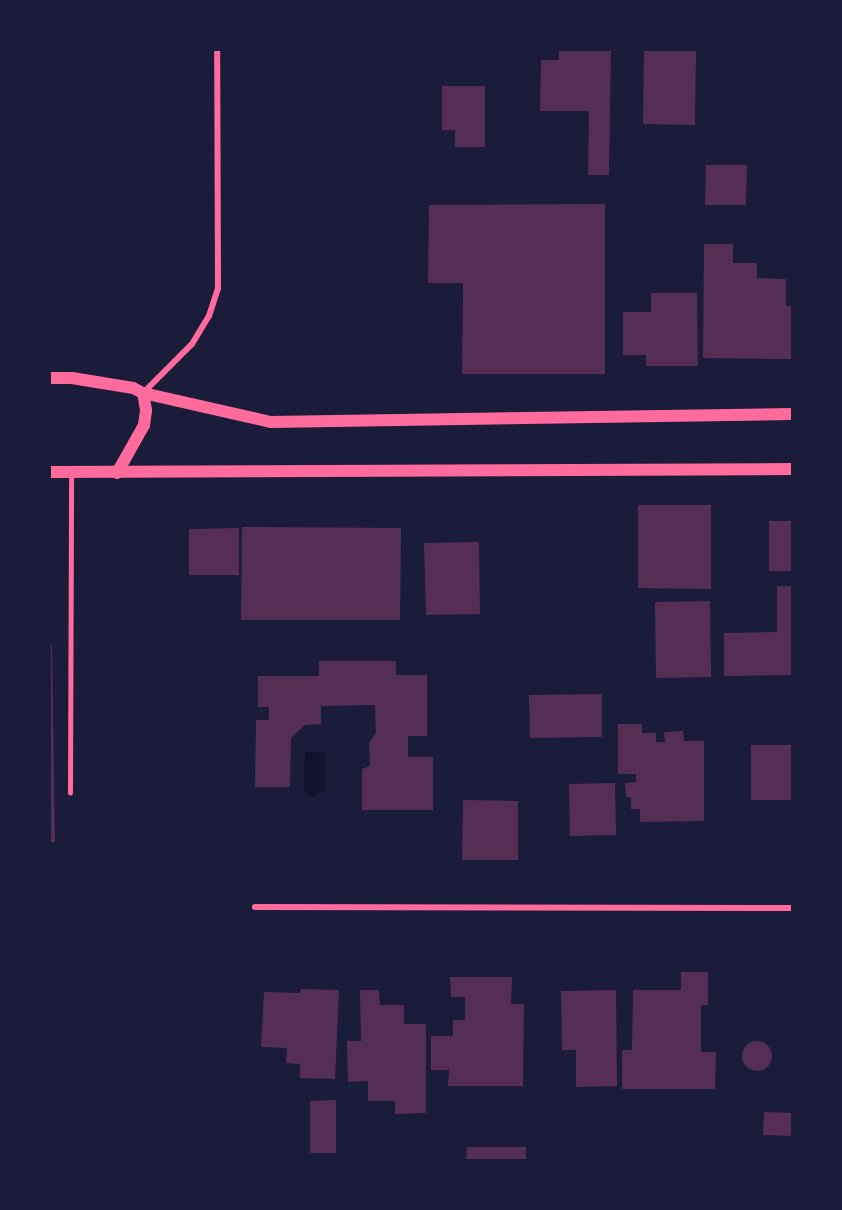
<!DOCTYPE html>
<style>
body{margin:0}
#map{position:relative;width:842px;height:1210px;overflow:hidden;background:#1b1b3a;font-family:"Titillium Web",sans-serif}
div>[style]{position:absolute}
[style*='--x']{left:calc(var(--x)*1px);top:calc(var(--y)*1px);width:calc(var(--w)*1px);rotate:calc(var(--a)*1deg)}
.water>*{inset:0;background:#12122b}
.building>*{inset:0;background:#542f53}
.round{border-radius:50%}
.service>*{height:4.5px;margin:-2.25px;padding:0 2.25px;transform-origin:2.25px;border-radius:2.25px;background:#ff6b9d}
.minor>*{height:6px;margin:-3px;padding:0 3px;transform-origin:3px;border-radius:3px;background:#ff6b9d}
.secondary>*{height:12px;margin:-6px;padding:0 6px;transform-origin:6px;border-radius:6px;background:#ff6b9d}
span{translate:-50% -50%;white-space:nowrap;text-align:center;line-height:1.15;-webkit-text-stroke:6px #1b1b3a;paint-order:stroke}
.frame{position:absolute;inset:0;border:51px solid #1b1b3a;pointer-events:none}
</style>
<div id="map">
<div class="water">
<i style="clip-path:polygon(305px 752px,325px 752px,325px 790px,314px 796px,308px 795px,304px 789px)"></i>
</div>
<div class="building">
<i style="clip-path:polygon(559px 50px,611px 50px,609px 175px,588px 175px,589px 111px,540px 111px,541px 60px,559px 60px)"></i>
<i style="clip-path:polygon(644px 50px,696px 50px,695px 125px,643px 124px)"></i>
<i style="clip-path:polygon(442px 86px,485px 86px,485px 147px,455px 147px,455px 130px,442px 130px)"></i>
<i style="clip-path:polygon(706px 165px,747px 165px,746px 205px,705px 205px)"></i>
<i style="clip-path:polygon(605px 204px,605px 374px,462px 374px,463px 283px,428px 283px,429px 205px)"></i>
<i style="clip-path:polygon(704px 244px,733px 244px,733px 263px,757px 263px,757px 278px,786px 279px,786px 306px,792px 306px,792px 359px,703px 358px)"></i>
<i style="clip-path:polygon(651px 293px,697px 293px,698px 366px,646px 366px,646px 355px,623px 355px,623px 312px,651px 312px)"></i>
<i style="clip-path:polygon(638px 505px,711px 505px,711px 589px,638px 588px)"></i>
<i style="clip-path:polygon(769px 521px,792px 521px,792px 571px,769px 571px)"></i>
<i style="clip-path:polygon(242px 527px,401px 528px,400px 620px,241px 620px)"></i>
<i style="clip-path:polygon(239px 528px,239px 575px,189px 575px,189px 529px)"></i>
<i style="clip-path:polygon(479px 542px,480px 614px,426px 615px,424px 543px)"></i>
<i style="clip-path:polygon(777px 586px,792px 586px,792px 675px,724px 676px,724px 633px,777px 632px)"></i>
<i style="clip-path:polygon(710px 601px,711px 677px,656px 678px,655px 602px)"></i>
<i style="clip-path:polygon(50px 645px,52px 645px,55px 842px,50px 842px)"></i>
<i style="clip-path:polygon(319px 661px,396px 661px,396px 675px,427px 675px,427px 736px,408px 736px,408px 757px,433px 757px,433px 810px,362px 810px,362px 769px,370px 766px,369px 743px,376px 733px,375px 705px,321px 706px,321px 724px,305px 725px,291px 738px,290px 787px,255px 787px,256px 720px,269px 720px,269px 707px,258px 707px,258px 676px,319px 676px)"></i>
<i style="clip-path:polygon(602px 694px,602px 737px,530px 738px,529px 695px)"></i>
<i style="clip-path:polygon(618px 724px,642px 724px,642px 733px,656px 733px,656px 742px,665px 742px,664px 732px,683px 731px,684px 741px,704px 741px,704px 821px,640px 822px,640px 809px,631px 809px,631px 797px,626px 797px,625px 783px,636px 782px,636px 774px,618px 774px)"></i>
<i style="clip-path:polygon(751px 745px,792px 745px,792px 800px,751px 800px)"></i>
<i style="clip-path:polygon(615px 783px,616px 835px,570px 836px,569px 784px)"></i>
<i style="clip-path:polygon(463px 800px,518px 801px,518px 860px,462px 860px)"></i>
<i style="clip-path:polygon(681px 972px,708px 972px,708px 1005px,701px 1005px,701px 1052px,716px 1052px,715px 1089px,622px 1089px,622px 1050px,632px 1050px,633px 990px,681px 990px)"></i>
<i style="clip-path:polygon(450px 977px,512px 977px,511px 1004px,524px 1004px,523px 1086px,448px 1086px,449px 1070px,431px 1070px,431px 1036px,453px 1036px,453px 1020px,465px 1020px,465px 997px,451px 997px)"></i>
<i style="clip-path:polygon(301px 989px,339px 990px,335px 1079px,300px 1078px,300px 1064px,286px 1063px,287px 1048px,261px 1047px,264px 992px,300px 993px)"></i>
<i style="clip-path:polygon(360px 990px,379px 990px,380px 1005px,404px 1005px,404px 1024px,426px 1024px,426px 1113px,395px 1114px,395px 1101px,368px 1101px,368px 1081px,348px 1082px,347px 1041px,361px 1041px)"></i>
<i style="clip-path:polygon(616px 990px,617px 1086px,576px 1087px,576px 1050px,562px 1050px,561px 991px)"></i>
<i class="round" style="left:742px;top:1041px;width:30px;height:30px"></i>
<i style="clip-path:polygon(336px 1100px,336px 1153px,310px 1153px,310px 1101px)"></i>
<i style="clip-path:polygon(764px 1112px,792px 1113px,792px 1136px,763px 1135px)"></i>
<i style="clip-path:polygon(467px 1147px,526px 1147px,526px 1160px,466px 1160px)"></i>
</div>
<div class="service">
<i style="--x:70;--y:793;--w:320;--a:-89.8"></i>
</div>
<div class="minor">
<i style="--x:143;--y:393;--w:69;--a:-45"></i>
<i style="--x:192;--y:344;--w:33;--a:-59"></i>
<i style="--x:209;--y:316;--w:28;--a:-72"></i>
<i style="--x:218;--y:289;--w:239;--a:-90.2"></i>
<i style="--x:255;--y:907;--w:537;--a:0.11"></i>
</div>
<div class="secondary">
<i style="--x:50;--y:378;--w:22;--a:0"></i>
<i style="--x:72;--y:378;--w:62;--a:9.3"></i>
<i style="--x:133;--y:388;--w:11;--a:27"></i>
<i style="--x:143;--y:393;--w:131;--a:12.8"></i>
<i style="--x:271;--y:422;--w:521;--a:-0.88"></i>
<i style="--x:50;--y:472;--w:742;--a:-0.23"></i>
<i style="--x:117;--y:473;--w:55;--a:-60.6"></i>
<i style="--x:144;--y:425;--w:15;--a:-82"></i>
<i style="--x:146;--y:410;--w:17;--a:-100"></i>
</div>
<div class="frame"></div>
</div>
